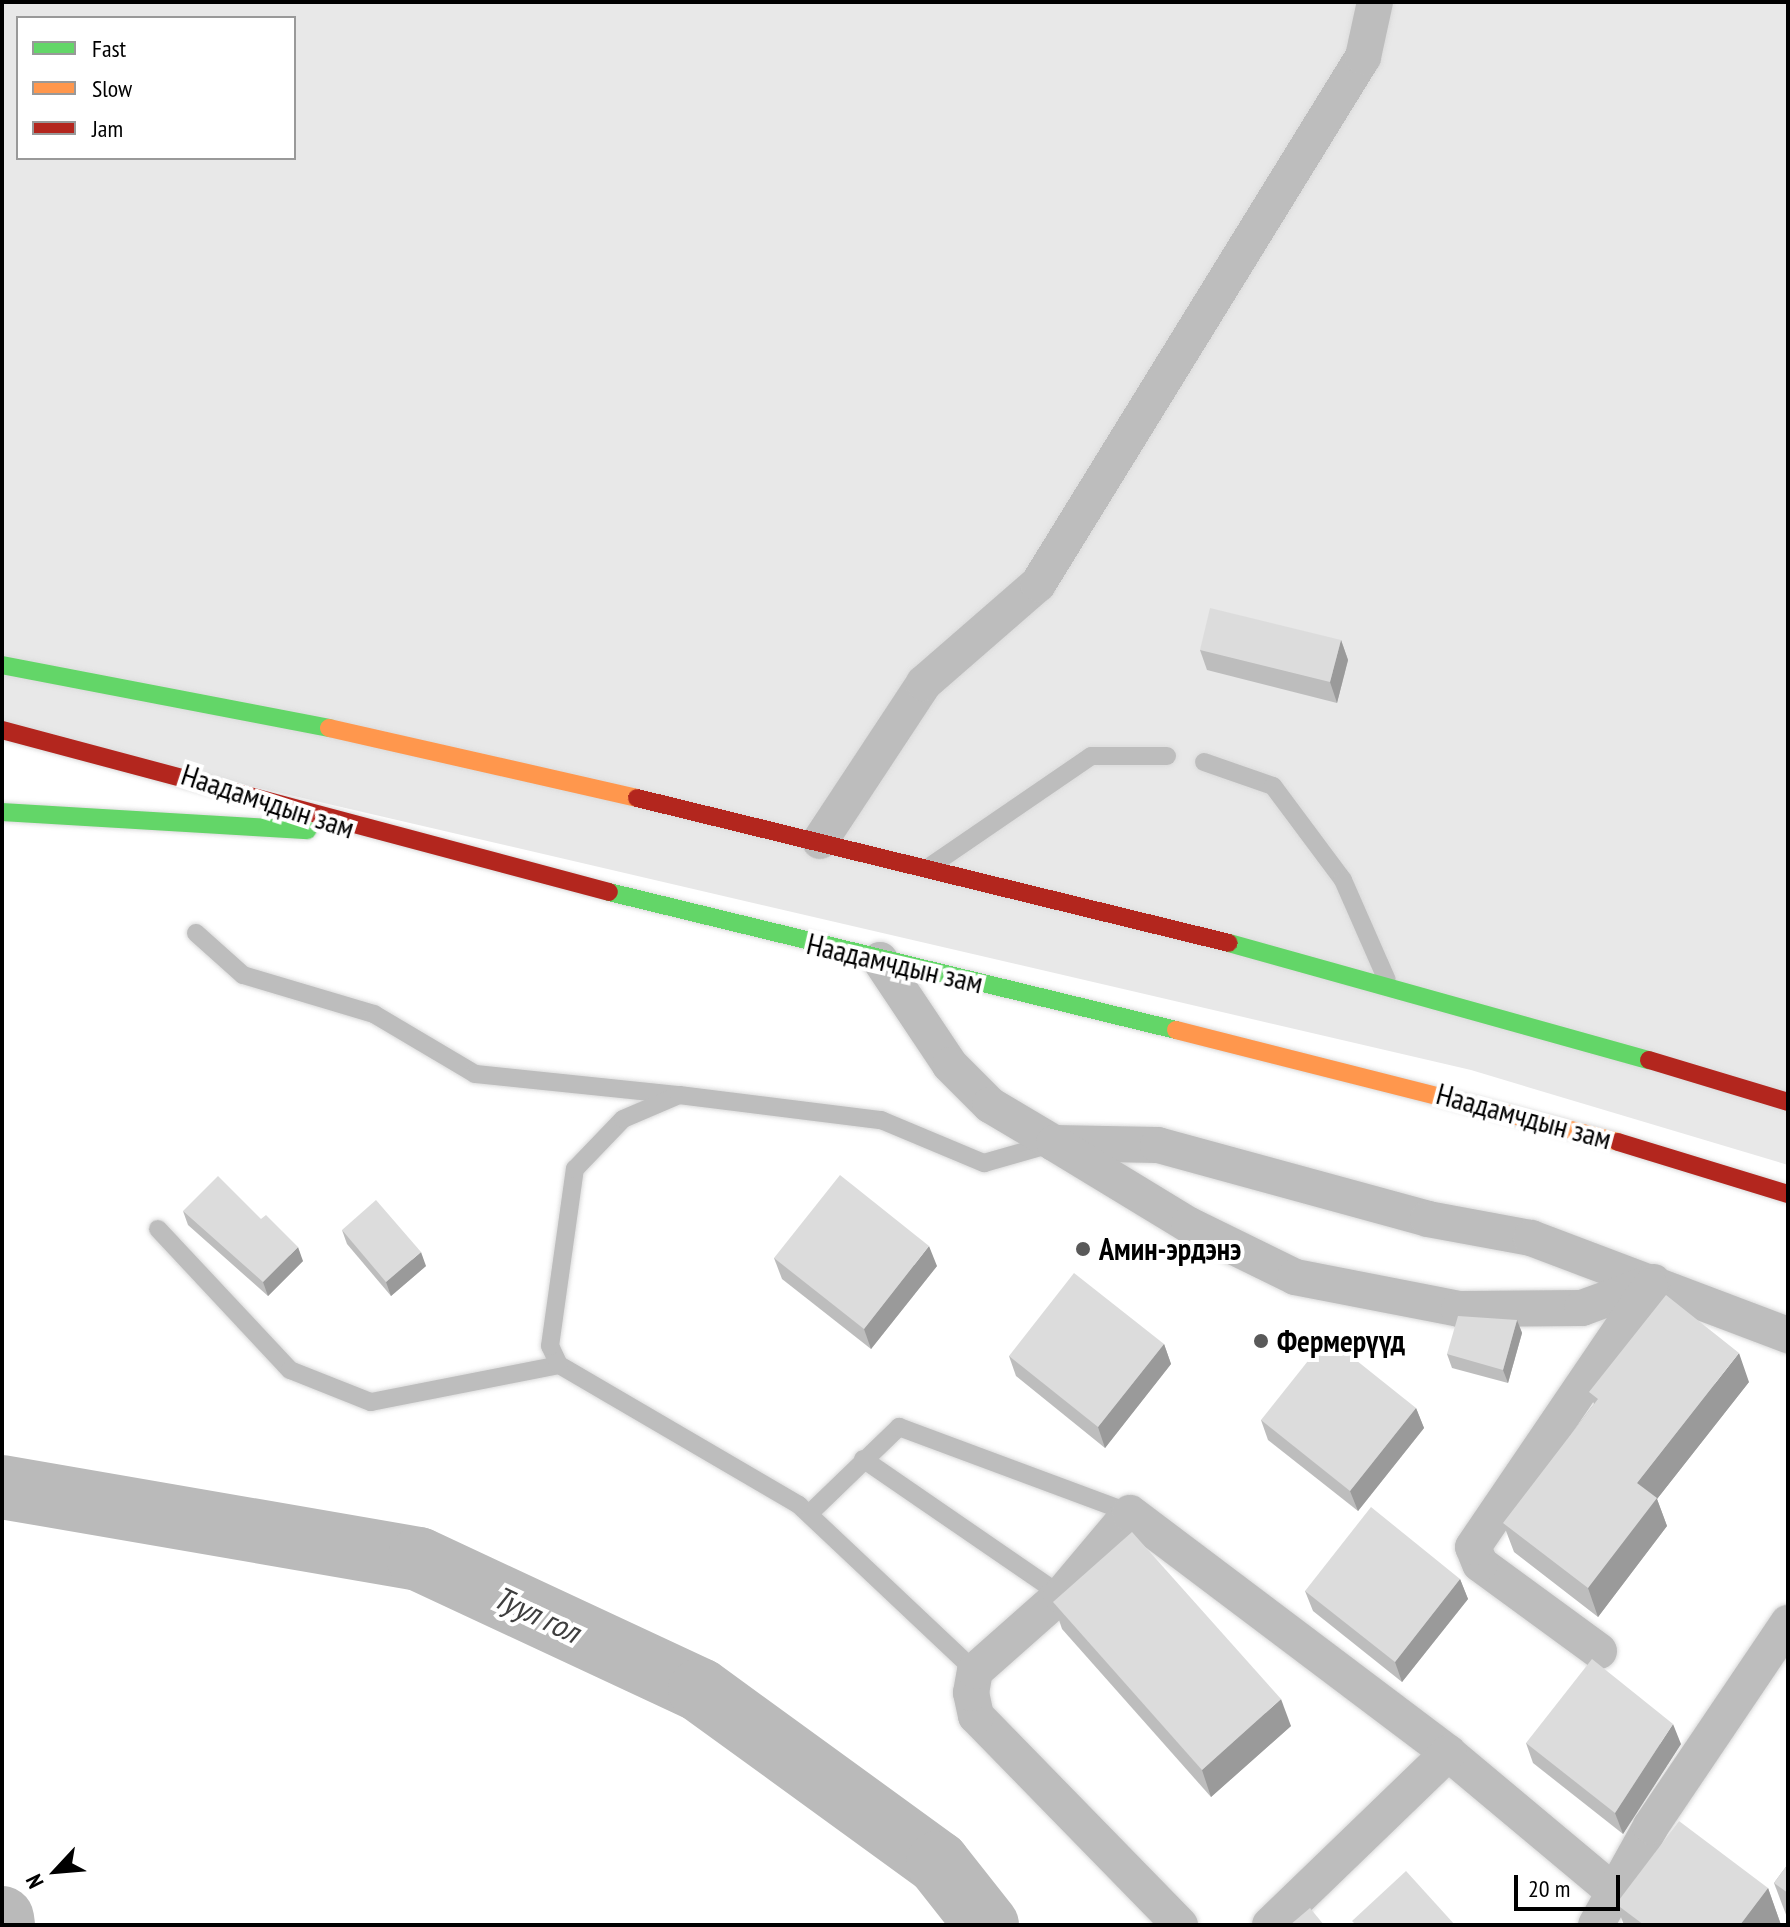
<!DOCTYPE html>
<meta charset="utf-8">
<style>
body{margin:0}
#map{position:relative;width:1790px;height:1927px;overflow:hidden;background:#fff;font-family:"PT Sans Narrow",sans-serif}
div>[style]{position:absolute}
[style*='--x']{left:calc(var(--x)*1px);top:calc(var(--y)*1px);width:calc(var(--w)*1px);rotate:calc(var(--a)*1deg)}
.green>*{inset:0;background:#e8e8e8}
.river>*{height:64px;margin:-32px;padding:0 32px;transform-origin:32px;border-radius:32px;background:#bababa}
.roads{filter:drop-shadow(0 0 2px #dbdbdb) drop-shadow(0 0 2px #dbdbdb)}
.lane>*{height:18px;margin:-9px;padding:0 9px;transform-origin:9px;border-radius:9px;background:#bdbdbd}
.street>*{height:36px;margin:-18px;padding:0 18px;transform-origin:18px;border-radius:18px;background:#bdbdbd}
.fast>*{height:18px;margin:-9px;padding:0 9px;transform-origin:9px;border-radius:9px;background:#63d668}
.slow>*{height:18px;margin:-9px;padding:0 9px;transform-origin:9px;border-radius:9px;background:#ff974d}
.jam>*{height:18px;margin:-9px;padding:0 9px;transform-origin:9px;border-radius:9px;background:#b3261e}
.wall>*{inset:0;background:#bdbdbd}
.shaded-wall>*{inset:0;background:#9a9a9a}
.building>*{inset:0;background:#dcdcdc}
.dots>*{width:22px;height:22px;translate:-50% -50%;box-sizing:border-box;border:4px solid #fff;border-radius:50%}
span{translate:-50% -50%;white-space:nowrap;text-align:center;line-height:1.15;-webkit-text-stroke:8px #fff;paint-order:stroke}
.street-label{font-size:30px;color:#000}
.poi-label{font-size:30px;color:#000;font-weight:700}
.left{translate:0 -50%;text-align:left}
.water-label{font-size:32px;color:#3e3e3e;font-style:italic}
.frame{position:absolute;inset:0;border:4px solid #000;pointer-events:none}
.legend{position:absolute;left:16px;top:16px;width:280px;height:144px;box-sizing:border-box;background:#fff;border:2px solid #999;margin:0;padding:10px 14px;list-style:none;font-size:24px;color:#000}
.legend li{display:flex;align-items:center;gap:16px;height:40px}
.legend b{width:40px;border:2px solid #999}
.north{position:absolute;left:16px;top:1831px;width:80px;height:80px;-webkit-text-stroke:6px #fff;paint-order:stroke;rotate:244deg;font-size:22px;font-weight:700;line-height:32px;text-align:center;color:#000}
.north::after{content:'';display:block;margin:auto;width:28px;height:36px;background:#000;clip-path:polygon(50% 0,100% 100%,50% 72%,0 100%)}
.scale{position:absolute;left:1514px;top:1875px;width:106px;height:36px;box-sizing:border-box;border:4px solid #000;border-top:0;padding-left:10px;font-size:24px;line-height:28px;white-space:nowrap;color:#000;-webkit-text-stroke:6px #fff;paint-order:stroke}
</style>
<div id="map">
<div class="green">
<i style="clip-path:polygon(evenodd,2px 2px,1788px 2px,1788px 1165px,1471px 1070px,2px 728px,2px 2px,18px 18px,294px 18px,294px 158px,18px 158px,18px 18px)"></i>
</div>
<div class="river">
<i style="--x:2;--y:1487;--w:423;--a:9.8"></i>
<i style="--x:419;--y:1559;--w:310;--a:25"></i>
<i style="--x:700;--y:1690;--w:294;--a:36"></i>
<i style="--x:938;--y:1863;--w:79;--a:51.7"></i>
<i style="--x:2;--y:1918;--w:7;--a:82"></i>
</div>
<div class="roads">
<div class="lane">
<i style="--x:1204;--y:762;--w:73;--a:19.2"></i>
<i style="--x:1273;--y:786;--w:117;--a:53.3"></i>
<i style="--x:1343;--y:880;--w:109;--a:66.3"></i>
<i style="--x:932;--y:865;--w:193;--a:-34.4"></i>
<i style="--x:1091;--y:756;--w:76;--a:0"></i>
<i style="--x:196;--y:933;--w:63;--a:41.8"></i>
<i style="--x:243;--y:975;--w:137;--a:16.6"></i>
<i style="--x:374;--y:1014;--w:117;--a:30.7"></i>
<i style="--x:475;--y:1074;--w:204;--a:5.9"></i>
<i style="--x:158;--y:1229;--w:193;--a:46.9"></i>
<i style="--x:290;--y:1370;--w:87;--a:21.6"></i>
<i style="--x:371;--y:1402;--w:192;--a:-11.1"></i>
<i style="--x:863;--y:1459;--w:240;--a:34.5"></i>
<i style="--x:810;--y:1513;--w:124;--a:-44"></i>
<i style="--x:899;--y:1427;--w:246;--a:20.4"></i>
<i style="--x:975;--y:1671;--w:242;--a:-136.7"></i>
<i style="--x:799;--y:1505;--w:278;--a:-149.7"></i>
<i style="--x:559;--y:1365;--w:21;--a:-115"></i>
<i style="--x:550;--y:1346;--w:179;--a:-82"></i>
<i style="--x:575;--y:1169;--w:69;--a:-46.2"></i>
<i style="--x:623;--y:1119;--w:61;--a:-23.2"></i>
<i style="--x:679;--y:1095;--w:204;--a:7.1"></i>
<i style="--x:881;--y:1120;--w:112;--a:22.7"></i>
<i style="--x:984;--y:1163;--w:73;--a:-15.9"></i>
</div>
<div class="street">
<i style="--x:820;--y:841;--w:189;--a:-56.6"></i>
<i style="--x:924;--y:683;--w:151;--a:-41"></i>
<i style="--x:1038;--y:584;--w:619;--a:-58.34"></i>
<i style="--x:1363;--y:57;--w:56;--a:-77.7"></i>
<i style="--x:880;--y:960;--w:126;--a:56.3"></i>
<i style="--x:950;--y:1065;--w:57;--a:45"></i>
<i style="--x:990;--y:1105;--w:74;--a:30.7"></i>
<i style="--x:1054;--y:1143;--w:104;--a:1.1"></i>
<i style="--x:1158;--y:1145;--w:280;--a:15.3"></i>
<i style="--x:1428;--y:1219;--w:105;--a:10.5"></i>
<i style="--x:1531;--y:1238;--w:275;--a:20.7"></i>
<i style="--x:1054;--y:1143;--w:158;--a:31.3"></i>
<i style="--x:1189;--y:1225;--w:118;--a:26.1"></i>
<i style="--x:1295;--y:1277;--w:167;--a:11"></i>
<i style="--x:1459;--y:1309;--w:123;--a:-0.5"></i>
<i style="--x:1582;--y:1308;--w:76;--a:-20.1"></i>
<i style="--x:1599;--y:1651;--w:147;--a:-143.8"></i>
<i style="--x:1480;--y:1564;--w:18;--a:-112"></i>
<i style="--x:1473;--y:1547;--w:315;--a:-55.8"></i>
<i style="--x:1180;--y:1925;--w:292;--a:-134.3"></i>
<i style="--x:976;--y:1716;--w:24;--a:-102"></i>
<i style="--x:971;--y:1693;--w:22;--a:-80"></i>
<i style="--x:975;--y:1671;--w:115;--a:-41.5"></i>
<i style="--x:1061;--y:1595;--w:107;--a:-49.9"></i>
<i style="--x:1130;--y:1513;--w:398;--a:37"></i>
<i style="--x:1448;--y:1753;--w:217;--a:39.9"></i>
<i style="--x:1270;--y:1925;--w:248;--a:-44"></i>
<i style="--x:1596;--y:1925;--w:113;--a:-60.9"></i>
<i style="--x:1651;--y:1826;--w:245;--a:-56"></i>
</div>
<div class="fast">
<i style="--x:2;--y:665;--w:333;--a:10.9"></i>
<i style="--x:2;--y:812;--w:306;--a:3.4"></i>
<i style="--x:609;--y:892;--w:584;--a:13.68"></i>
<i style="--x:1229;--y:943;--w:436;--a:15.6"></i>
</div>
<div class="slow">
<i style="--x:329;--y:728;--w:316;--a:12.8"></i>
<i style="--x:1176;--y:1030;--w:456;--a:14.2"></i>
</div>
<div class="jam">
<i style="--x:2;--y:730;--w:628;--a:14.94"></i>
<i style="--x:637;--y:798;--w:609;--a:13.76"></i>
<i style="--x:1649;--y:1060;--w:145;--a:16.8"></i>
<i style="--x:1618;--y:1142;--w:178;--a:17"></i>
</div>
</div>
<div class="wall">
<i style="clip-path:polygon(1341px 640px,1348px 660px,1337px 703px,1207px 670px,1200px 650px)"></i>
<i style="clip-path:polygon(183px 1211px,303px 1261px,268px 1296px,188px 1225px)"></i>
<i style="clip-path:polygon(342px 1230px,426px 1266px,391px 1296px,347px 1244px)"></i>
<i style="clip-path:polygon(774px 1258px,937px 1266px,871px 1349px,782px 1279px)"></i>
<i style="clip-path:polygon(1517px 1320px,1522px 1333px,1508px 1383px,1452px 1368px,1447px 1354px)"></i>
<i style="clip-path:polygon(1164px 1344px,1171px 1364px,1105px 1448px,1016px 1376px,1009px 1356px)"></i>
<i style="clip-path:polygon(1749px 1382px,1657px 1499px,1667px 1526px,1598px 1617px,1514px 1552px,1503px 1523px,1594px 1404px,1589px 1392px)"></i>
<i style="clip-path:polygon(1416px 1408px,1424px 1428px,1358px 1511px,1268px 1440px,1261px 1420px)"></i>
<i style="clip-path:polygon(1460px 1579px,1468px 1599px,1402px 1682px,1313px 1611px,1305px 1591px)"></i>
<i style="clip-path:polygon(1053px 1602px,1291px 1726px,1211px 1797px,1062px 1629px)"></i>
<i style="clip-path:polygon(1526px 1743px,1681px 1744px,1623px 1834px,1533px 1763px)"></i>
<i style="clip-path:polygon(1788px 1864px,1788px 1920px,1774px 1883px)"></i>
<i style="clip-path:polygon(1768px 1888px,1781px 1925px,1624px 1925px,1616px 1904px)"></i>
</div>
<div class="shaded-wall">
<i style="clip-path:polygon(1341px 640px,1348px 660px,1337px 703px,1330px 682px)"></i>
<i style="clip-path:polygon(929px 1246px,937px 1266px,871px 1349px,864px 1329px)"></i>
<i style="clip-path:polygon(298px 1247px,303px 1261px,268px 1296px,263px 1282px)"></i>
<i style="clip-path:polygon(421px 1252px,426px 1266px,391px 1296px,386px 1282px)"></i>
<i style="clip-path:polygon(1517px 1320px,1522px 1333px,1508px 1383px,1503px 1370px)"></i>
<i style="clip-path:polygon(1164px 1344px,1171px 1364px,1105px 1448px,1098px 1427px)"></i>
<i style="clip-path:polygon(1739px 1353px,1749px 1382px,1657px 1499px,1667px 1526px,1598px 1617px,1588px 1588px,1637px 1483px)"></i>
<i style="clip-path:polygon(1416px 1408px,1424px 1428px,1358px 1511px,1350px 1491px)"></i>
<i style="clip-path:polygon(1460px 1579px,1468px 1599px,1402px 1682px,1395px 1662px)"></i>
<i style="clip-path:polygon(1281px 1699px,1291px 1726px,1211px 1797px,1202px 1770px)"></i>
<i style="clip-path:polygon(1673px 1724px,1681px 1744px,1623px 1834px,1615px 1813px)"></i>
<i style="clip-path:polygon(1768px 1888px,1781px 1925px,1740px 1925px)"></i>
</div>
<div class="building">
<i style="clip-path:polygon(1210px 608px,1341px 640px,1330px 682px,1200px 650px)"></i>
<i style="clip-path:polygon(840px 1175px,929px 1246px,864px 1329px,774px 1258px)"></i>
<i style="clip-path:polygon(218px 1176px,261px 1219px,266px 1215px,298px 1247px,263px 1282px,183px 1211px)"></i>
<i style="clip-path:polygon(376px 1200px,421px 1252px,386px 1282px,342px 1230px)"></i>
<i style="clip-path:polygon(1074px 1273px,1164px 1344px,1098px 1427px,1009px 1356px)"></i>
<i style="clip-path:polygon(1666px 1295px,1739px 1353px,1637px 1483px,1657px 1498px,1588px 1588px,1503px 1523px,1598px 1399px,1589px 1392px)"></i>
<i style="clip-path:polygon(1458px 1316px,1517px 1320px,1503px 1370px,1447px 1354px)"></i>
<i style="clip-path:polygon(1327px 1337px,1416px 1408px,1350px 1491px,1261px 1420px)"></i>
<i style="clip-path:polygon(1371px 1507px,1460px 1579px,1395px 1662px,1305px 1591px)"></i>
<i style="clip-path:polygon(1132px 1532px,1281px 1699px,1202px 1770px,1053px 1602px)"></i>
<i style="clip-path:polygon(1592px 1659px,1673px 1724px,1615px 1813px,1526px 1743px)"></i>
<i style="clip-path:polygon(1679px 1821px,1768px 1888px,1740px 1925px,1644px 1925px,1616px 1904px)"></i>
<i style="clip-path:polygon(1788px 1864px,1788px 1893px,1774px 1883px)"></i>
<i style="clip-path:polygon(1406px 1871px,1455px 1925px,1356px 1925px,1352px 1921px)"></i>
<i style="clip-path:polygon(1310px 1908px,1324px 1925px,1290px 1925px)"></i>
</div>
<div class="dots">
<i style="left:1083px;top:1249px;background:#595959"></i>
<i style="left:1261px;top:1341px;background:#595959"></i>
</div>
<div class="street-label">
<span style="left:268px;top:801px;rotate:18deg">Наадамчдын зам</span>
<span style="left:895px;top:963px;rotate:13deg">Наадамчдын зам</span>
<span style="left:1524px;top:1116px;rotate:15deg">Наадамчдын зам</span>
</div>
<div class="poi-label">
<span class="left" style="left:1099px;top:1249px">Амин-эрдэнэ</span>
<span class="left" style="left:1277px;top:1341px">Фермерүүд</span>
</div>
<div class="water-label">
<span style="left:537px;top:1614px;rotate:25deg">Туул гол</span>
</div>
<div class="frame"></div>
<ul class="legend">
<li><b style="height:10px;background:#63d668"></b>Fast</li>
<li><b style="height:10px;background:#ff974d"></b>Slow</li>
<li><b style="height:10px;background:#b3261e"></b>Jam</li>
</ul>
<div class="north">N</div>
<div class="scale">20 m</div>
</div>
